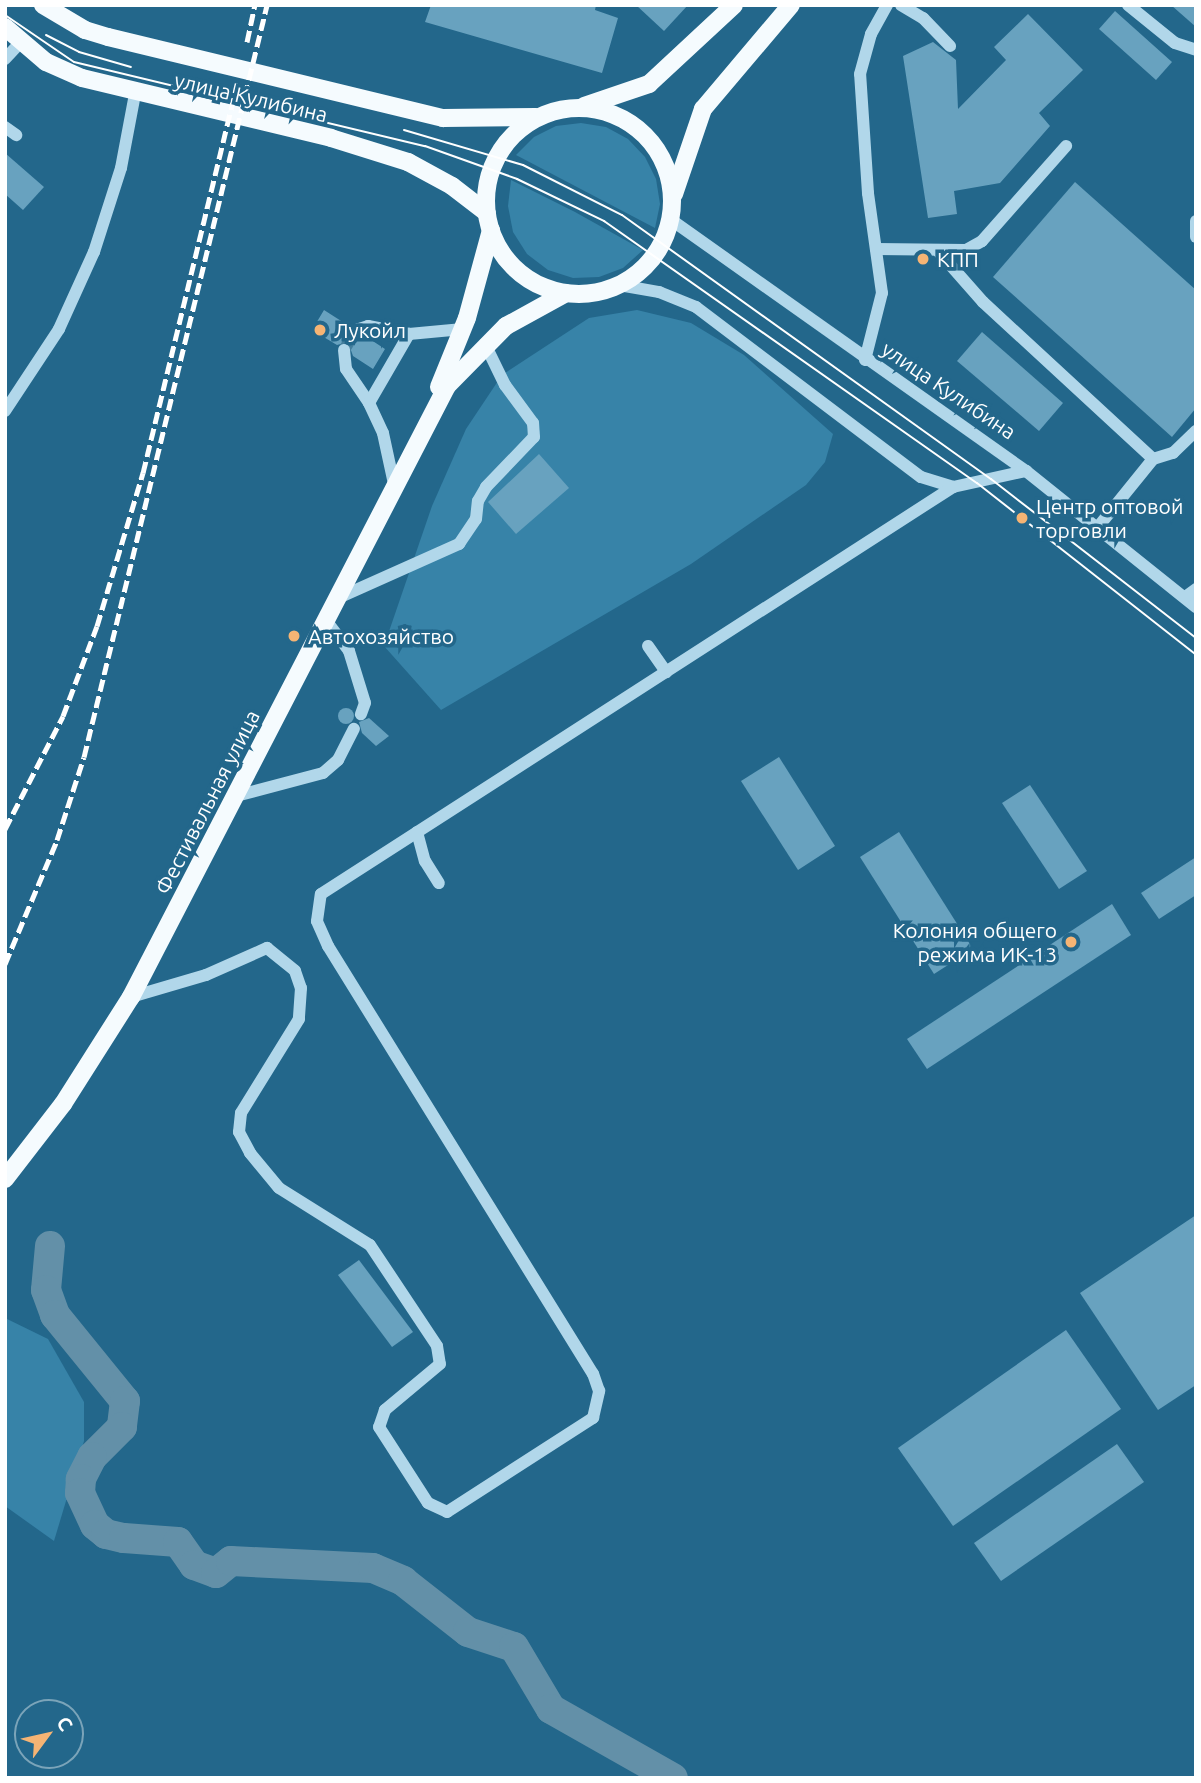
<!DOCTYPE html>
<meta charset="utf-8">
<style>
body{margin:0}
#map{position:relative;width:1201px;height:1783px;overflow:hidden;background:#23678b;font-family:Ubuntu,sans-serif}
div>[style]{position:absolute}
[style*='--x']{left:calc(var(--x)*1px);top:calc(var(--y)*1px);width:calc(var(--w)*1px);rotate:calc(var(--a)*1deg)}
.green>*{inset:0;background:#3783a8}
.river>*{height:30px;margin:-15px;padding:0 15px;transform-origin:15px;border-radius:15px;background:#6390a8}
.building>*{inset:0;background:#68a2bf}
.round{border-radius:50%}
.minor-tunnel>*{height:12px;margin-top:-6px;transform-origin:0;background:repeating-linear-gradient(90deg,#447e9c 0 12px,transparent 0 18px)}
.minor>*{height:12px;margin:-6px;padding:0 6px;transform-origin:6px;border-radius:6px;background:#b1d7ea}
.major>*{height:18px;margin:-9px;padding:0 9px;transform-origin:9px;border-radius:9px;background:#f5fbfe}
.major>.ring{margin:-9px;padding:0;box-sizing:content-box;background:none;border:18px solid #f5fbfe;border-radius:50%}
.tram>*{height:2px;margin:-1px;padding:0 1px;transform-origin:1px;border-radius:1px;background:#fff}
.rail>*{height:5px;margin-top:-2.5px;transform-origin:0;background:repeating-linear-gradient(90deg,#fff 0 12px,transparent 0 17px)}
.dots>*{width:19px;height:19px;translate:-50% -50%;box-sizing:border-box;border:4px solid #23678b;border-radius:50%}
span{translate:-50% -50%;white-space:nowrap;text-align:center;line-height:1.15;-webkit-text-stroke:7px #23678b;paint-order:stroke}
.street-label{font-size:21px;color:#fff}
.poi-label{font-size:21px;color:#fff}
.left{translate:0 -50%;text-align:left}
.right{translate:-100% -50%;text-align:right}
.frame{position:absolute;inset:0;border:7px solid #fff;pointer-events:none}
.north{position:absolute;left:14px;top:1699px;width:70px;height:70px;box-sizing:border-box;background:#23678b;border:2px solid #7ba4b9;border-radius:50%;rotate:57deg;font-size:19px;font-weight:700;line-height:28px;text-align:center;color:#fff}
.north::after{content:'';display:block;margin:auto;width:24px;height:32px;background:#f5b474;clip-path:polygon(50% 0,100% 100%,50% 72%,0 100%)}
</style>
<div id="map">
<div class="green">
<i style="clip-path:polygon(581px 123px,606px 127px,628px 139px,645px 157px,656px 179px,660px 204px,655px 228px,516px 155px,534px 137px,556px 126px)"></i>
<i style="clip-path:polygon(511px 180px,575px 212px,643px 250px,623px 268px,599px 277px,573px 278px,548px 270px,527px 254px,513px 232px,508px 206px)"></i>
<i style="clip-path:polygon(637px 310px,691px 323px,744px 355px,833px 434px,825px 462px,806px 485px,691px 564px,441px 710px,384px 646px,432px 506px,466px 429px,502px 375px,589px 318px)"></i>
<i style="clip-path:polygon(5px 1318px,48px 1339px,84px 1402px,84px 1441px,54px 1541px,5px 1506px)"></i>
</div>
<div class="river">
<i style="--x:50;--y:1246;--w:44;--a:95.2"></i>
<i style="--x:46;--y:1290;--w:27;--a:70"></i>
<i style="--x:55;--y:1315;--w:111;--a:50.9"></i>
<i style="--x:125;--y:1401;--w:26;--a:97"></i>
<i style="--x:122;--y:1427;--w:42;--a:135"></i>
<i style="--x:92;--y:1457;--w:25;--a:117"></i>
<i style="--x:81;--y:1479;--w:14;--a:94"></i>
<i style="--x:80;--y:1493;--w:35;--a:65"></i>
<i style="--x:95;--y:1525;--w:14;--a:39"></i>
<i style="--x:106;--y:1534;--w:18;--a:13"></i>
<i style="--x:124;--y:1538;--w:54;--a:4.2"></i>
<i style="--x:178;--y:1542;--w:28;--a:55"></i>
<i style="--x:194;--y:1565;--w:23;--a:20"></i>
<i style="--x:216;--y:1573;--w:19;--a:-39"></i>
<i style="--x:231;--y:1561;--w:142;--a:2.8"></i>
<i style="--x:373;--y:1568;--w:33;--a:23"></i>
<i style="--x:403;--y:1581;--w:83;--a:38.1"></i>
<i style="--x:468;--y:1632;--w:48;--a:18.1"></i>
<i style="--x:514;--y:1647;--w:72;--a:59.2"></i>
<i style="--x:551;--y:1709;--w:140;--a:29.5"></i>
</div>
<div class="building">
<i style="clip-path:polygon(431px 5px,596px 5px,595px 10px,618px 18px,602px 73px,425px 22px)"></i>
<i style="clip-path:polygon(636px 5px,688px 5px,664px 31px)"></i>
<i style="clip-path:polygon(1171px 5px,1196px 5px,1196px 27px)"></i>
<i style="clip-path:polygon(1115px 11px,1172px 62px,1156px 80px,1099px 29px)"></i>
<i style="clip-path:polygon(1028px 14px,1083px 70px,1039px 113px,1050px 126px,1000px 183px,954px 191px,957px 214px,928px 218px,903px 56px,933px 42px,956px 60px,958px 109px,1006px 60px,994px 47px)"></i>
<i style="clip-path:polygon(5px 153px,44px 187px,23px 210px,5px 194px)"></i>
<i style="clip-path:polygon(1075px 182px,1196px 290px,1196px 408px,1172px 437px,993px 277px)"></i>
<i style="clip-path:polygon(324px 310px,349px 326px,351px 337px,365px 336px,385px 349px,373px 369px,353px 356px,348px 342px,337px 345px,312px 330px)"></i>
<i style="clip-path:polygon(982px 332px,1063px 403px,1039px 431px,957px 361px)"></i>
<i style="clip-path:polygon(539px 454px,569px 488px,516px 534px,488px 502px)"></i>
<i class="round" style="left:338px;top:708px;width:16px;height:16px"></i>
<i style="clip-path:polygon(369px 718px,389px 736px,376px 746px,362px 733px,359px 722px)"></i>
<i style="clip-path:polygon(779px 757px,835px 846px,798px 870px,741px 781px)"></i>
<i style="clip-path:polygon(1030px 785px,1087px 871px,1059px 889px,1002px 803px)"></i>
<i style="clip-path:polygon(899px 832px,973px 949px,934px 974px,860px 857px)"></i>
<i style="clip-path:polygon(1196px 857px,1196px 895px,1159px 919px,1141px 893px)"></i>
<i style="clip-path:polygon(1112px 904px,1131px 935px,927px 1069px,907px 1039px)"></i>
<i style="clip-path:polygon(1196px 1215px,1196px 1385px,1158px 1410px,1080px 1293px)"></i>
<i style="clip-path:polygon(359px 1260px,413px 1332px,392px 1347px,338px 1275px)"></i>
<i style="clip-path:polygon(1066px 1330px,1121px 1409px,953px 1526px,898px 1448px)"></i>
<i style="clip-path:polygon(1117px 1444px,1144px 1482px,1001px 1581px,974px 1543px)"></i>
</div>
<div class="minor-tunnel">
<i style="--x:344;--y:350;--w:23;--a:-59"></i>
</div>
<div class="minor">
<i style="--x:901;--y:5;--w:26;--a:31"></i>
<i style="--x:923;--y:18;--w:39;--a:46"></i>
<i style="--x:1128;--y:5;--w:60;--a:39"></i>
<i style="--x:1175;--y:43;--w:22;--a:18"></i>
<i style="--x:5;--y:59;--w:23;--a:-47"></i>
<i style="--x:5;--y:127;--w:14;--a:36"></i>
<i style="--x:670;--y:219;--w:436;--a:35.3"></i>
<i style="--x:1026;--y:471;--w:218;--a:38.7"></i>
<i style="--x:1196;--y:221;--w:16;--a:90"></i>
<i style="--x:876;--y:249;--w:90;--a:0.6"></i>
<i style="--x:966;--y:250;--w:18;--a:-29"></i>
<i style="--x:982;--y:241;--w:127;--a:-48.5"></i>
<i style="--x:938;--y:251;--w:68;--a:48.6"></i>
<i style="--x:983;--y:302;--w:231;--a:42.7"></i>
<i style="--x:619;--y:285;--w:41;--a:9.9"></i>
<i style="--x:659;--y:292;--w:40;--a:22"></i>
<i style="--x:696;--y:307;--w:282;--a:37.1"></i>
<i style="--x:921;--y:477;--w:34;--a:17"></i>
<i style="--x:953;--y:487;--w:75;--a:-12.4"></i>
<i style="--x:356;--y:330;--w:13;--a:-18"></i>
<i style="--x:368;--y:326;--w:42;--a:11"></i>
<i style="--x:344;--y:350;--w:19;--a:84"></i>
<i style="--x:346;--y:369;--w:41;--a:55.9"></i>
<i style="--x:865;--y:360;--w:69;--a:-75.8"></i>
<i style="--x:882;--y:293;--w:101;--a:-98"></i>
<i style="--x:868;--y:193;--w:119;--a:-93.8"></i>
<i style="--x:860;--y:74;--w:41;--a:-74.6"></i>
<i style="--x:871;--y:34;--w:33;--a:-61"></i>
<i style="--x:5;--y:411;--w:98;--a:-56.6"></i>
<i style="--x:59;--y:329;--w:85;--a:-65.6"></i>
<i style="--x:94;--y:252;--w:88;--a:-72.2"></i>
<i style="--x:121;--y:168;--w:75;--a:-79.3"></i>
<i style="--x:394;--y:484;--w:52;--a:-102.2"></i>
<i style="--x:383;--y:433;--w:33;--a:-115"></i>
<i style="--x:369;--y:403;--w:80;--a:-59.9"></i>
<i style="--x:409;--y:334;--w:54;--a:-5.3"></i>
<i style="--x:1098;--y:527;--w:87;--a:-51"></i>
<i style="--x:1153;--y:459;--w:21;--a:-17"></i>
<i style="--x:1173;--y:453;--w:32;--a:-44"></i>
<i style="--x:1185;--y:597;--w:14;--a:-36"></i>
<i style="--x:338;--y:598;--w:133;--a:-24.1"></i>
<i style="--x:459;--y:544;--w:30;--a:-56"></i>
<i style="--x:476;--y:519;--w:18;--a:-84"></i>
<i style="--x:478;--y:501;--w:16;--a:-60"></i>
<i style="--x:486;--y:487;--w:69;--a:-46.2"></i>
<i style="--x:534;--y:437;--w:14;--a:-94"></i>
<i style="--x:533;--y:423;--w:47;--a:-126.4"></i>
<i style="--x:505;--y:385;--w:46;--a:-116"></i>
<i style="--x:325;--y:619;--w:40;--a:53"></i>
<i style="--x:349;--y:651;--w:54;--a:72.9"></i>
<i style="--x:365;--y:703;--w:12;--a:110"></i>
<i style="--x:648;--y:646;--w:32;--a:55"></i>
<i style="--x:236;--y:796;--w:90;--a:-14.8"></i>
<i style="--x:323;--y:773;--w:20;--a:-41"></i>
<i style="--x:338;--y:760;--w:35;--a:-63"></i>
<i style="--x:417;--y:832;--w:30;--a:75"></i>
<i style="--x:425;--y:861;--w:26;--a:58"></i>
<i style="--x:131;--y:997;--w:78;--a:-16.3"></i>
<i style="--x:206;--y:975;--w:67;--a:-23.9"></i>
<i style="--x:267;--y:948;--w:36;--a:39"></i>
<i style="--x:295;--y:971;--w:18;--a:71"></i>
<i style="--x:301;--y:988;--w:31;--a:94"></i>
<i style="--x:299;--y:1019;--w:110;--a:121.7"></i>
<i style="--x:241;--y:1113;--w:19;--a:96"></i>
<i style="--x:239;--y:1132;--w:24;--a:62"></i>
<i style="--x:250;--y:1153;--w:45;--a:50.4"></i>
<i style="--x:279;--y:1188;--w:107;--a:32.1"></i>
<i style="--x:370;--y:1245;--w:121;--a:56.4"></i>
<i style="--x:437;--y:1346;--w:18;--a:81"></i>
<i style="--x:440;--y:1364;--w:72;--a:140.1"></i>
<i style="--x:385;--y:1410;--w:18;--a:109"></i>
<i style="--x:379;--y:1427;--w:90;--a:57.2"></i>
<i style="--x:428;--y:1503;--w:21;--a:25"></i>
<i style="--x:447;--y:1512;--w:174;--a:-32.8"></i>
<i style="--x:593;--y:1418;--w:28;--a:-77"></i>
<i style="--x:599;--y:1391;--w:18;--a:-109"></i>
<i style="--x:593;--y:1374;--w:503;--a:-121.76"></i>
<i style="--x:328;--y:946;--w:27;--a:-114"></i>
<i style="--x:317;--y:921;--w:27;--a:-82"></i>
<i style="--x:321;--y:894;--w:752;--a:-32.78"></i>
</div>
<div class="major">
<i style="--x:43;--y:5;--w:49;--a:30.8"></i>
<i style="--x:85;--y:30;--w:24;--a:17"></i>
<i style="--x:108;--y:37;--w:345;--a:13.6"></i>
<i style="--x:443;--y:118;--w:93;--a:-0.6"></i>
<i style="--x:5;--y:27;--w:54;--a:40.5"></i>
<i style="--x:46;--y:62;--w:39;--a:24"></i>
<i style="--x:82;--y:78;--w:256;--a:13.5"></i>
<i style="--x:331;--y:138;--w:81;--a:17.3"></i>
<i style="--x:408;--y:162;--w:50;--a:28.6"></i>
<i style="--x:452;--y:186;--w:44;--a:37.6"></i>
<i style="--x:584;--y:106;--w:69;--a:-18.7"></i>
<i style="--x:649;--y:84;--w:116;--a:-42.9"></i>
<i class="ring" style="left:486px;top:108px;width:168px;height:168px"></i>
<i style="--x:674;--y:194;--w:90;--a:-71.2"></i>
<i style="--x:703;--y:109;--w:136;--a:-49.8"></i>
<i style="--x:439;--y:387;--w:74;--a:-67.9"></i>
<i style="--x:467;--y:318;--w:91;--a:-74.7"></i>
<i style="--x:5;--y:1179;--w:95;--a:-52.3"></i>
<i style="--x:63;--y:1104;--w:127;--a:-57.6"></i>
<i style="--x:131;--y:997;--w:688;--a:-62.65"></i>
<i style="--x:447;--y:386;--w:84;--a:-45.5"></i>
<i style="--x:506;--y:326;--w:68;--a:-28.8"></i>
</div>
<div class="tram">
<i style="--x:5;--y:15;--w:83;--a:34.3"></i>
<i style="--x:74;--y:62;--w:361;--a:13.5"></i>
<i style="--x:425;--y:146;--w:98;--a:19.7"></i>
<i style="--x:517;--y:179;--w:97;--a:25.8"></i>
<i style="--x:604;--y:221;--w:456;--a:35.1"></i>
<i style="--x:977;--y:483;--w:278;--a:38.1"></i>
<i style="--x:46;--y:35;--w:37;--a:27"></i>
<i style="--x:79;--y:52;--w:54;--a:16.1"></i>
<i style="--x:404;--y:130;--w:124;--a:16.4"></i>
<i style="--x:523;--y:165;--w:111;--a:26.8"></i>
<i style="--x:622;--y:215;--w:454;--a:35.6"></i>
<i style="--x:991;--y:479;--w:259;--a:37.8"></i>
</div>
<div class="rail">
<i style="--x:247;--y:42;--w:38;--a:-78"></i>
<i style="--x:5;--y:829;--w:127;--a:-62.8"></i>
<i style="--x:63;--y:716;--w:96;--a:-69.3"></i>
<i style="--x:97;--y:626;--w:160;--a:-73.3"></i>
<i style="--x:143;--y:473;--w:401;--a:-76.4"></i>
<i style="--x:5;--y:964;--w:134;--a:-67.2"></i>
<i style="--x:57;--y:840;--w:87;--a:-72"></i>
<i style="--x:84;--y:757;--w:774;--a:-76.32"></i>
</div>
<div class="dots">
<i style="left:923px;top:259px;background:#f5b474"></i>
<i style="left:320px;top:330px;background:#f5b474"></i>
<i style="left:1022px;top:518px;background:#f5b474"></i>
<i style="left:294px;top:636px;background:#f5b474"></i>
<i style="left:1071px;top:942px;background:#f5b474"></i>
</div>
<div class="street-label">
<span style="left:251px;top:97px;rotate:13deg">улица Кулибина</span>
<span style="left:949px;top:390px;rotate:34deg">улица Кулибина</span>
<span style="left:207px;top:802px;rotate:-63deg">Фестивальная улица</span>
</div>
<div class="poi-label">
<span class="left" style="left:937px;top:259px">КПП</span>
<span class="left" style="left:334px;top:330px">Лукойл</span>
<span class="left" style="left:1036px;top:518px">Центр оптовой<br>торговли</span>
<span class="left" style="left:308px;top:636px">Автохозяйство</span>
<span class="right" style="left:1057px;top:942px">Колония общего<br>режима ИК-13</span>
</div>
<div class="frame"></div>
<div class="north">С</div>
</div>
